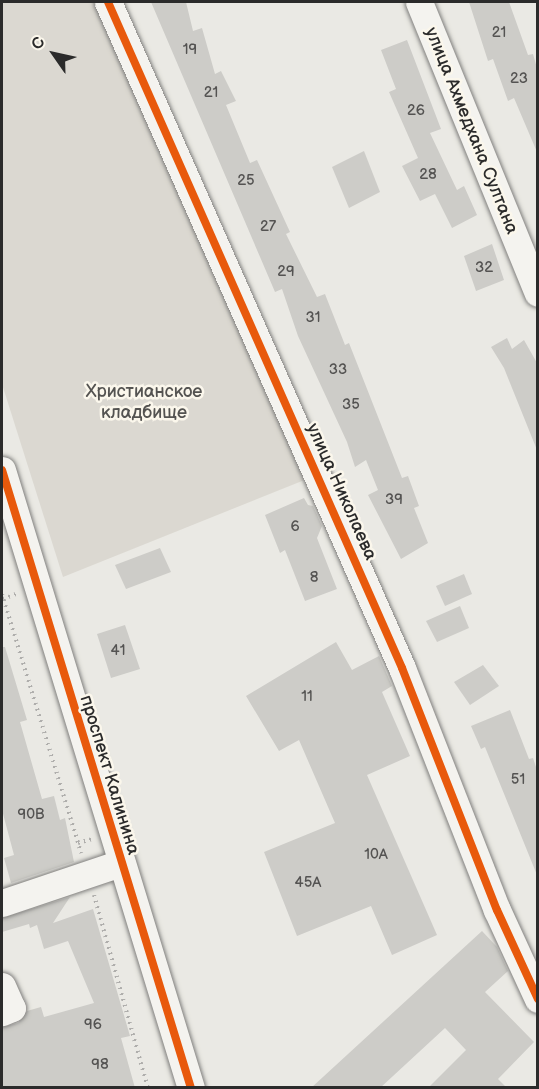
<!DOCTYPE html>
<meta charset="utf-8">
<style>
body{margin:0}
#map{position:relative;width:539px;height:1089px;overflow:hidden;background:#eae9e4;font-family:"Balsamiq Sans",sans-serif}
div>[style]{position:absolute}
[style*='--x']{left:calc(var(--x)*1px);top:calc(var(--y)*1px);width:calc(var(--w)*1px);rotate:calc(var(--a)*1deg)}
.green>*{inset:0;background:#dbd8d1}
.building>*{inset:0;background:#cdccc8}
.path>*{height:4px;margin-top:-2px;transform-origin:0;background:repeating-linear-gradient(90deg,#afaeac 0 1.5px,transparent 0 6px)}
.roads{filter:drop-shadow(0 0 2px #81807e) drop-shadow(0 0 2px #81807e)}
.minor>*{height:27px;margin:-13.5px;padding:0 13.5px;transform-origin:13.5px;border-radius:13.5px;background:#f4f3ef}
.cycleway>*{height:8px;margin:-4px;padding:0 4px;transform-origin:4px;border-radius:4px;background:#e8590c}
span{translate:-50% -50%;white-space:nowrap;text-align:center;line-height:1.15;-webkit-text-stroke:5px #fbf7ec;paint-order:stroke}
.number-label{font-size:15px;color:#545352}
.number-label span{-webkit-text-stroke-width:0}
.street-label{font-size:18px;color:#2b2b2b}
.park-label{font-size:18px;color:#545351}
.frame{position:absolute;inset:0;border:3px solid #2b2b2b;pointer-events:none}
.north{position:absolute;left:24px;top:24px;width:60px;height:60px;-webkit-text-stroke:4px #fbf7ec;paint-order:stroke;rotate:304deg;font-size:16px;font-weight:700;line-height:24px;text-align:center;color:#2b2b2b}
.north::after{content:'';display:block;margin:auto;width:21px;height:27px;background:#2b2b2b;clip-path:polygon(50% 0,100% 100%,50% 72%,0 100%)}
</style>
<div id="map">
<div class="green">
<i style="clip-path:polygon(2px 2px,108px 2px,317px 475px,63px 577px,2px 384px)"></i>
</div>
<div class="building">
<i style="clip-path:polygon(151px 2px,186px 2px,193px 31px,202px 28px,215px 74px,221px 71px,236px 101px,226px 105px,250px 163px,257px 160px,290px 232px,286px 234px,317px 297px,325px 294px,345px 345px,349px 343px,402px 478px,408px 476px,419px 506px,414px 508px,428px 543px,401px 559px,368px 495px,378px 490px,366px 460px,355px 467px,347px 442px,298px 336px,282px 289px,275px 292px)"></i>
<i style="clip-path:polygon(469px 2px,509px 2px,528px 55px,533px 54px,537px 68px,537px 152px,514px 98px,508px 101px,493px 59px,488px 61px)"></i>
<i style="clip-path:polygon(407px 40px,441px 129px,430px 133px,457px 190px,464px 186px,477px 215px,452px 228px,435px 194px,420px 201px,402px 166px,418px 158px,389px 92px,396px 89px,381px 50px)"></i>
<i style="clip-path:polygon(364px 151px,380px 192px,349px 208px,332px 167px)"></i>
<i style="clip-path:polygon(492px 244px,504px 280px,476px 291px,464px 256px)"></i>
<i style="clip-path:polygon(507px 338px,512px 349px,524px 340px,537px 363px,537px 450px,504px 368px,491px 347px)"></i>
<i style="clip-path:polygon(304px 498px,308px 505px,313px 506px,322px 526px,317px 538px,337px 589px,305px 601px,285px 550px,280px 553px,265px 515px)"></i>
<i style="clip-path:polygon(160px 548px,171px 572px,126px 589px,115px 565px)"></i>
<i style="clip-path:polygon(464px 574px,472px 594px,445px 606px,436px 586px)"></i>
<i style="clip-path:polygon(460px 606px,469px 628px,437px 642px,426px 621px)"></i>
<i style="clip-path:polygon(125px 625px,140px 669px,111px 678px,97px 634px)"></i>
<i style="clip-path:polygon(336px 642px,352px 670px,379px 656px,392px 686px,382px 692px,410px 756px,367px 775px,437px 935px,392px 955px,371px 906px,297px 936px,264px 852px,335px 823px,299px 740px,279px 751px,246px 696px)"></i>
<i style="clip-path:polygon(2px 647px,5px 647px,27px 720px,20px 722px,42px 799px,54px 796px,60px 820px,65px 818px,74px 862px,11px 883px,4px 858px,14px 855px,2px 810px)"></i>
<i style="clip-path:polygon(483px 665px,499px 686px,470px 705px,454px 682px)"></i>
<i style="clip-path:polygon(510px 710px,529px 759px,533px 758px,537px 770px,537px 875px,485px 747px,481px 749px,471px 726px)"></i>
<i style="clip-path:polygon(70px 897px,53px 923px,93px 909px,130px 1036px,121px 1038px,135px 1088px,2px 1088px,2px 1027px,18px 1023px,27px 1011px,41px 1007px,44px 1017px,94px 1003px,68px 941px,44px 949px,37px 925px,30px 928px,29px 924px,2px 932px,2px 918px)"></i>
<i style="clip-path:polygon(482px 931px,497px 947px,508px 971px,485px 992px,534px 1042px,498px 1079px,507px 1088px,428px 1088px,466px 1050px,445px 1028px,380px 1088px,311px 1088px)"></i>
</div>
<div class="path">
<i style="--x:2;--y:594;--w:271;--a:73"></i>
<i style="--x:3;--y:599;--w:17;--a:-21"></i>
<i style="--x:78;--y:843;--w:15;--a:-16"></i>
<i style="--x:94;--y:895;--w:200;--a:74.4"></i>
</div>
<div class="roads">
<div class="minor">
<i style="--x:108;--y:2;--w:728;--a:66.18"></i>
<i style="--x:402;--y:668;--w:260;--a:68.6"></i>
<i style="--x:497;--y:910;--w:98;--a:65.3"></i>
<i style="--x:419;--y:2;--w:314;--a:67.8"></i>
<i style="--x:2;--y:470;--w:646;--a:73"></i>
<i style="--x:2;--y:903;--w:126;--a:-18.6"></i>
<i style="--x:2;--y:986;--w:24;--a:66"></i>
<i style="--x:12;--y:1008;--w:11;--a:158"></i>
</div>
</div>
<div class="cycleway">
<i style="--x:108;--y:2;--w:728;--a:66.18"></i>
<i style="--x:402;--y:668;--w:260;--a:68.6"></i>
<i style="--x:497;--y:910;--w:98;--a:65.3"></i>
<i style="--x:2;--y:470;--w:646;--a:73"></i>
</div>
<div class="number-label">
<span style="left:499px;top:33px">21</span>
<span style="left:190px;top:50px">19</span>
<span style="left:519px;top:79px">23</span>
<span style="left:211px;top:93px">21</span>
<span style="left:416px;top:111px">26</span>
<span style="left:428px;top:175px">28</span>
<span style="left:246px;top:181px">25</span>
<span style="left:268px;top:227px">27</span>
<span style="left:484px;top:268px">32</span>
<span style="left:286px;top:272px">29</span>
<span style="left:313px;top:318px">31</span>
<span style="left:338px;top:370px">33</span>
<span style="left:351px;top:405px">35</span>
<span style="left:394px;top:500px">39</span>
<span style="left:295px;top:527px">6</span>
<span style="left:314px;top:578px">8</span>
<span style="left:118px;top:651px">41</span>
<span style="left:307px;top:697px">11</span>
<span style="left:518px;top:780px">51</span>
<span style="left:31px;top:815px">90В</span>
<span style="left:376px;top:855px">10А</span>
<span style="left:308px;top:883px">45А</span>
<span style="left:93px;top:1025px">96</span>
<span style="left:100px;top:1065px">98</span>
</div>
<div class="street-label">
<span style="left:471px;top:131px;rotate:68deg">улица Ахмедхана Султана</span>
<span style="left:341px;top:492px;rotate:66deg">улица Николаева</span>
<span style="left:109px;top:775px;rotate:73deg">проспект Калинина</span>
</div>
<div class="park-label">
<span style="left:144px;top:403px">Христианское<br>кладбище</span>
</div>
<div class="frame"></div>
<div class="north">С</div>
</div>
